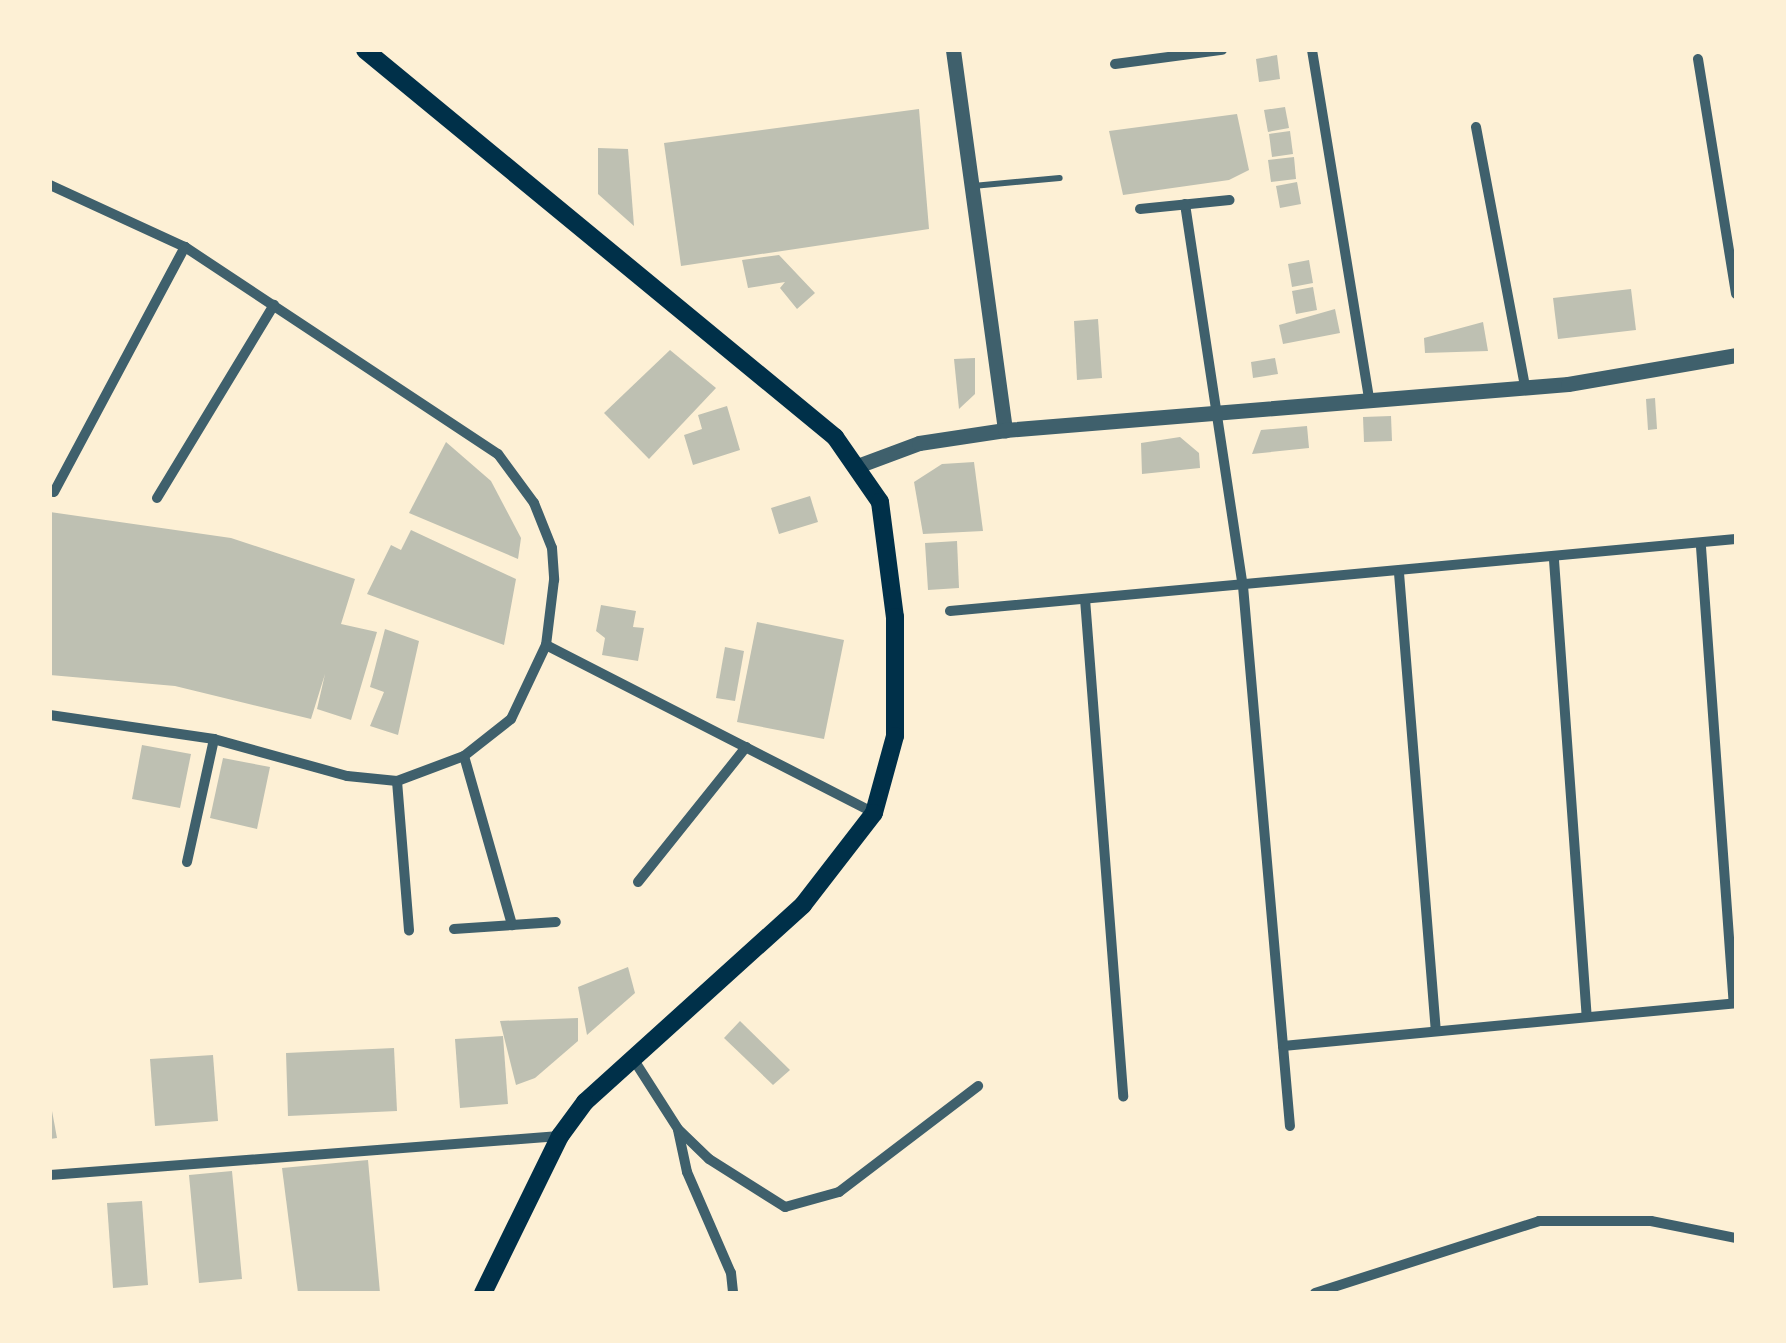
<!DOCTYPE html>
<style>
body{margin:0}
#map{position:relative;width:1786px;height:1343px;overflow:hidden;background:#fdf0d5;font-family:"Golos Text",sans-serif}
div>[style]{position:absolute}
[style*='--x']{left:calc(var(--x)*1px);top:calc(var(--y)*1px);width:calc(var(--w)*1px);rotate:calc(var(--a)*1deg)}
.building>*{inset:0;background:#bec0b2}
.service>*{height:6px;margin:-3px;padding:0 3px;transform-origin:3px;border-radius:3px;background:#3f606c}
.minor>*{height:10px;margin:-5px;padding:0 5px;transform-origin:5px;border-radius:5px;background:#3f606c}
.tertiary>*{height:15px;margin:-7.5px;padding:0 7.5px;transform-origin:7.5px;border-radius:7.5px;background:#3f606c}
.secondary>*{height:18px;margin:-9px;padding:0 9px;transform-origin:9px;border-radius:9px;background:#003049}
span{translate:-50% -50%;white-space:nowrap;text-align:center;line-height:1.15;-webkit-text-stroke:9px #fdf0d5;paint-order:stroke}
.frame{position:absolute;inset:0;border:52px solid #fdf0d5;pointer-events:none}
</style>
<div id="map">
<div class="building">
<i style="clip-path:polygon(1277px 55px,1280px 79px,1259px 82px,1256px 59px)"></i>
<i style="clip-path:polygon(1285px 107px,1289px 128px,1268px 132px,1264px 110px)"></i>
<i style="clip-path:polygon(919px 109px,929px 229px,681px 266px,664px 143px)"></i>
<i style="clip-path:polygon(1237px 114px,1249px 170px,1229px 180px,1123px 195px,1109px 131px)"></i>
<i style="clip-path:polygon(1290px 131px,1293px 154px,1272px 157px,1269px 134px)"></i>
<i style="clip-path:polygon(598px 148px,628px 149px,634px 226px,598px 194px)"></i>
<i style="clip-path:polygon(1294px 157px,1296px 179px,1271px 182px,1268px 160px)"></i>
<i style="clip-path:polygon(1297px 182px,1301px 204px,1280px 208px,1276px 186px)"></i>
<i style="clip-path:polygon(779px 255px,815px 293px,797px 309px,780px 288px,785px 282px,748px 288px,742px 260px)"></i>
<i style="clip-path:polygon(1309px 260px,1313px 283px,1292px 287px,1288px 264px)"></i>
<i style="clip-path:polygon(1313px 287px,1317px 310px,1296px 314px,1292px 291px)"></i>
<i style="clip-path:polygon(1631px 289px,1636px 330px,1558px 339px,1553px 298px)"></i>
<i style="clip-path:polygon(1335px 309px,1340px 333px,1283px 344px,1279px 325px)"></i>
<i style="clip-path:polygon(1098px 319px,1102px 378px,1077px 380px,1074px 321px)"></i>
<i style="clip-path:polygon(1483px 322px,1488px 351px,1425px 353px,1424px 338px)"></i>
<i style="clip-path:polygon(670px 350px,716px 388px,649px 459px,604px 413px)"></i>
<i style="clip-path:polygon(975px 358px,975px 394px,959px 409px,954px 359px)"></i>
<i style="clip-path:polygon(1275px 358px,1278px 374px,1253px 378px,1251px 362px)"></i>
<i style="clip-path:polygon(1655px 398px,1657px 429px,1648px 430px,1646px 399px)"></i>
<i style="clip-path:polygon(727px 406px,740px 450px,693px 465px,684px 435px,702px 429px,698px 415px)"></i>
<i style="clip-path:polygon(1391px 416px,1392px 441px,1364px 442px,1363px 417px)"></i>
<i style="clip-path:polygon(1307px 426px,1309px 448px,1252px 454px,1261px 430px)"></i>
<i style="clip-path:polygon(1180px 437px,1199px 453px,1200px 468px,1142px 474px,1141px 443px)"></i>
<i style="clip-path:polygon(446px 442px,491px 481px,521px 538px,518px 559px,409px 513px)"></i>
<i style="clip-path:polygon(974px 462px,983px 531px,923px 534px,914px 482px,942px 464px)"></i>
<i style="clip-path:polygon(810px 496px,818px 522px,779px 534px,771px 508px)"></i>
<i style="clip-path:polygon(50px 512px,231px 538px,355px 579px,341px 624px,377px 632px,351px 720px,317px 709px,325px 674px,311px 719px,175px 686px,50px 675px)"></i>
<i style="clip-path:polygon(411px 530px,516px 579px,504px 645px,367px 594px,391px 545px,401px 550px)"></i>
<i style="clip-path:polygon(957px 541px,959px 588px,928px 590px,925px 543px)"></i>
<i style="clip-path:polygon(601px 605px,636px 611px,633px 627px,644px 628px,638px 661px,602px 655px,605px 638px,596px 631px)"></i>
<i style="clip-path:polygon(757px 622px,844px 640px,824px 739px,737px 722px)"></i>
<i style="clip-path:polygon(385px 629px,419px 641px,398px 735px,370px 726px,384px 692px,370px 687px)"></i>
<i style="clip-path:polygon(725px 647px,744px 651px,735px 701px,716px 698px)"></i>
<i style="clip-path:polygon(142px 745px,191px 754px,180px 808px,132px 799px)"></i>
<i style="clip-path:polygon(223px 758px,270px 767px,257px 829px,210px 818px)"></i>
<i style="clip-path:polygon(628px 967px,635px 993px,587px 1035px,578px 987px)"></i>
<i style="clip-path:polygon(578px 1018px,578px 1041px,535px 1078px,516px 1085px,500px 1021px)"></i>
<i style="clip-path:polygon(740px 1021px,790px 1070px,773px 1085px,724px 1038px)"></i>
<i style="clip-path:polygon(503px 1036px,508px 1104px,460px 1108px,455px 1039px)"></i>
<i style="clip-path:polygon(394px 1048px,397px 1111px,288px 1116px,286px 1053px)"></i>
<i style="clip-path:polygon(213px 1055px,218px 1121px,155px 1126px,150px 1059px)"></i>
<i style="clip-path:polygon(50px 1100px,57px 1138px,50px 1139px)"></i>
<i style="clip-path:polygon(368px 1160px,380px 1293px,298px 1293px,282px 1168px)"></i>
<i style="clip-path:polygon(232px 1171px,242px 1279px,199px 1283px,189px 1175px)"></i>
<i style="clip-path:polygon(142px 1201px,148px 1285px,113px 1288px,107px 1203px)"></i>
</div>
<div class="service">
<i style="--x:973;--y:186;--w:87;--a:-5.3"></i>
</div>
<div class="minor">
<i style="--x:1312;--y:50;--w:354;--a:80.7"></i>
<i style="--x:1698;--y:59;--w:238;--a:80.8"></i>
<i style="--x:1115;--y:64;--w:108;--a:-7.5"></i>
<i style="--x:1476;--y:127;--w:265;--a:79.3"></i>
<i style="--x:50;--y:185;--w:149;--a:24.7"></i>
<i style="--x:185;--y:247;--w:375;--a:33.5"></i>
<i style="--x:498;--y:454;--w:61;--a:53.7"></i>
<i style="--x:534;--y:503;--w:48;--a:68.2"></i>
<i style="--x:552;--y:548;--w:32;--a:86"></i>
<i style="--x:554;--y:580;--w:65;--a:97"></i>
<i style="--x:546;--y:645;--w:82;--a:115.3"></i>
<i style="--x:511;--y:719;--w:60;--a:141.8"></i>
<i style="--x:464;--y:756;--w:72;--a:159.5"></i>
<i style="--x:397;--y:781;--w:50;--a:-174.3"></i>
<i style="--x:347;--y:776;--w:138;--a:-164.5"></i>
<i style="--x:214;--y:739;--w:166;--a:-171.7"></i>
<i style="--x:1185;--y:204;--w:386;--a:81.4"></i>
<i style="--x:1243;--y:586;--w:542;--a:85.03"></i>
<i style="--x:1140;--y:209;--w:90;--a:-5.7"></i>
<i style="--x:54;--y:492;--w:278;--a:-61.9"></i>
<i style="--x:157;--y:498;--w:226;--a:-58.8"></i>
<i style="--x:1701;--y:547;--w:457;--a:85.9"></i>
<i style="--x:1554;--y:560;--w:458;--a:85.9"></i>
<i style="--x:1399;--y:573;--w:459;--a:85.4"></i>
<i style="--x:1085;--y:599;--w:499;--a:85.6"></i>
<i style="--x:950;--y:611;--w:789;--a:-5.23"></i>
<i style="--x:546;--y:645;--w:369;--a:27.1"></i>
<i style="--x:464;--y:756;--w:176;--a:74.1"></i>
<i style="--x:397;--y:781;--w:150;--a:85.4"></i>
<i style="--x:187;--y:862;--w:126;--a:-77.6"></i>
<i style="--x:638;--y:882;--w:173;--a:-51.3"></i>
<i style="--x:454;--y:929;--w:102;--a:-3.9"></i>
<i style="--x:1283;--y:1046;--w:455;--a:-5.4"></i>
<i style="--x:632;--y:1057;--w:85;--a:57.4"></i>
<i style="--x:678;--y:1129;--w:43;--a:44.1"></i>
<i style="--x:709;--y:1159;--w:90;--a:32.3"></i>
<i style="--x:785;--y:1207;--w:56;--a:-15.5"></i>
<i style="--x:839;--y:1192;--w:175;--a:-37.3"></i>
<i style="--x:678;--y:1130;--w:43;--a:77.9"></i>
<i style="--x:687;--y:1172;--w:110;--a:66.5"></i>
<i style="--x:731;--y:1273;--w:20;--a:84"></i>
<i style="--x:50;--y:1175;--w:511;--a:-4.37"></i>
<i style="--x:1315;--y:1293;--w:235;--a:-17.8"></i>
<i style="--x:1539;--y:1221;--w:112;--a:0"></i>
<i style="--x:1651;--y:1221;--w:87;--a:11.3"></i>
</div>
<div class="tertiary">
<i style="--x:953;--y:50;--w:384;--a:82.2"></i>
<i style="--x:860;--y:465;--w:63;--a:-20.4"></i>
<i style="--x:919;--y:443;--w:87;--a:-8.6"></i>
<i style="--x:1005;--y:430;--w:565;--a:-4.67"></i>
<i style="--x:1568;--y:384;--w:170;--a:-9.8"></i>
</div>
<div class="secondary">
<i style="--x:365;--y:50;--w:609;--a:39.47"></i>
<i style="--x:835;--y:437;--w:79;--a:55.3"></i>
<i style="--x:880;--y:502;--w:116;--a:82.6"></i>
<i style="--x:895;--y:617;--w:119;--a:90"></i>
<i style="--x:895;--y:736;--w:80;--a:105.3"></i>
<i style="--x:874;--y:813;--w:116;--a:127.7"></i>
<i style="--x:803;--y:905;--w:294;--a:137.9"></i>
<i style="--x:585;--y:1102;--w:42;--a:126.3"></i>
<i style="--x:560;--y:1136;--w:175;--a:116.1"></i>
</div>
<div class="frame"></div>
</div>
